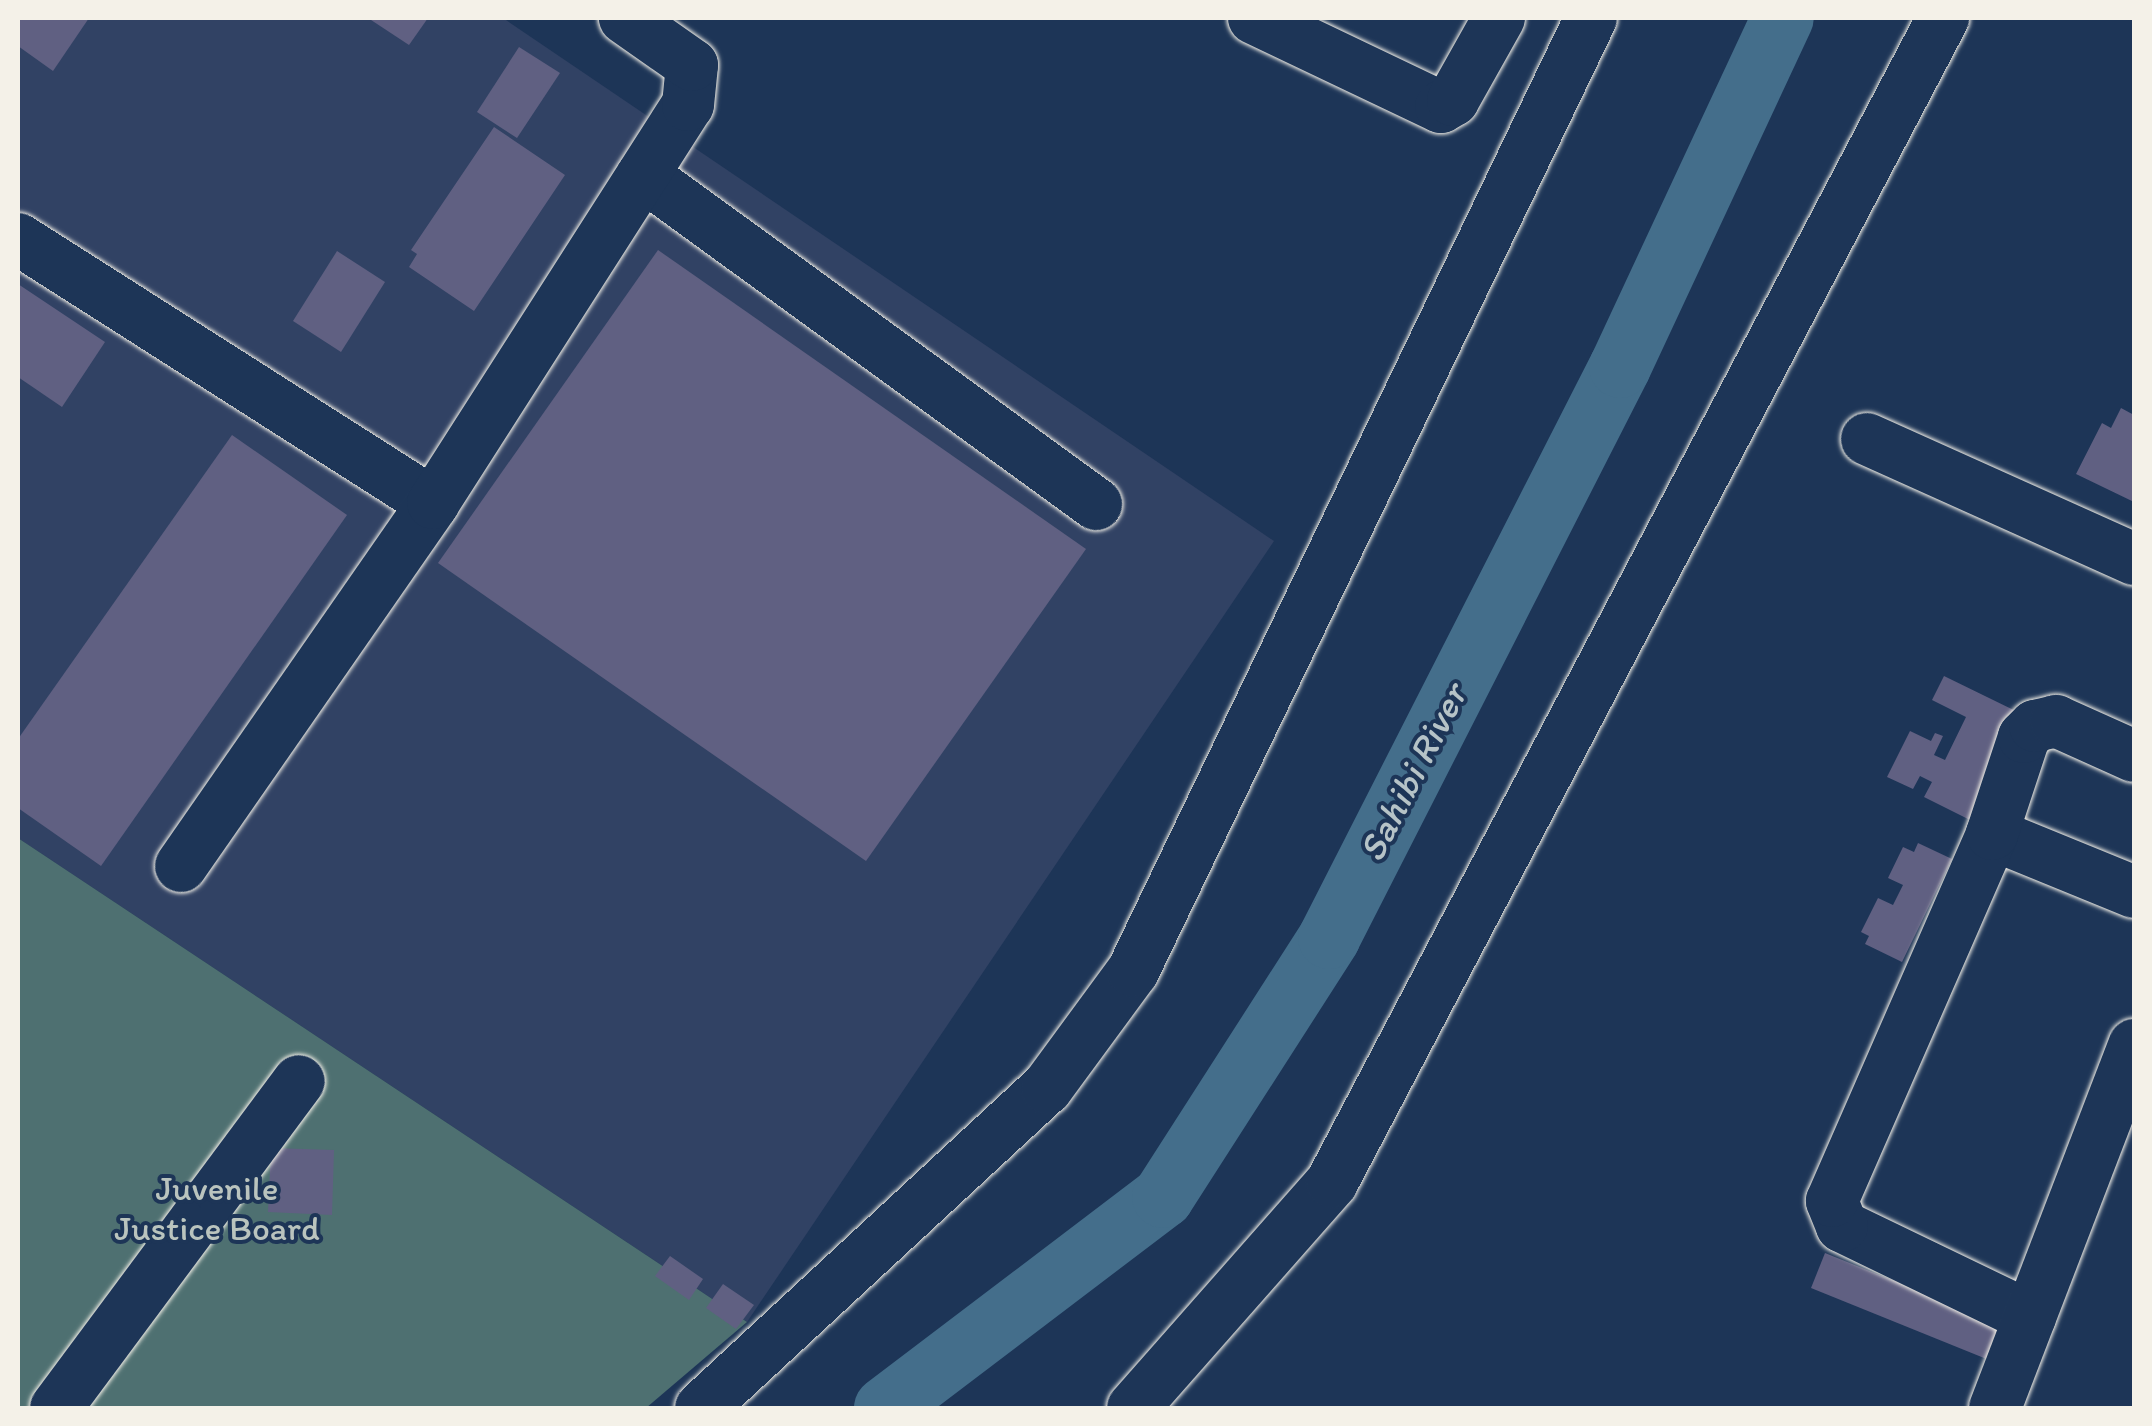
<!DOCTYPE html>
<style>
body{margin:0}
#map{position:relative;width:2152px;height:1426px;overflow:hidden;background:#1d3557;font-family:Itim,sans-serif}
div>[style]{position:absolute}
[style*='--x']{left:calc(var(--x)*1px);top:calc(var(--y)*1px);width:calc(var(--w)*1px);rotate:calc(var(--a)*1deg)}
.built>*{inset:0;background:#314264}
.green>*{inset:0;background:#4e7071}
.river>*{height:62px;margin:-31px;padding:0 31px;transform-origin:31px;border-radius:31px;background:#446e8b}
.building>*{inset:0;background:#606082}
.roads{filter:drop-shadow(0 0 2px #f4f1e8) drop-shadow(0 0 2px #f4f1e8)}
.minor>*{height:52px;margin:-26px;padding:0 26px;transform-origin:26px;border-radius:26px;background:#1d3557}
span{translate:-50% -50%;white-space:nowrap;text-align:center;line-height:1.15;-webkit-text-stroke:8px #1d3557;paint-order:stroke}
.park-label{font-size:35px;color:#bac4be}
.water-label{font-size:38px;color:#b6c3c7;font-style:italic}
.frame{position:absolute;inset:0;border:20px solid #f4f1e8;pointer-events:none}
</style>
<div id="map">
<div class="built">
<i style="clip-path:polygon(18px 18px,503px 18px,1274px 541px,747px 1322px,18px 838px)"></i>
</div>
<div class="green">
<i style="clip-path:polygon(18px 838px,747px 1322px,646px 1408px,18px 1408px)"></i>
</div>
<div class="river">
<i style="--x:885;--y:1408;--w:349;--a:-37.2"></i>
<i style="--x:1163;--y:1197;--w:308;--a:-57.3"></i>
<i style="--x:1329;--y:938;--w:641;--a:-63"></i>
<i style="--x:1620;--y:367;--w:385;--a:-65"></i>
</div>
<div class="building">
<i style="clip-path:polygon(19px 18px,89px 18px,53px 71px,18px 46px)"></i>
<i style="clip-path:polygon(368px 18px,428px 18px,409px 45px)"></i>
<i style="clip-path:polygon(519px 47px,560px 73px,517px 138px,477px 112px)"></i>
<i style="clip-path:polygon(494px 127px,565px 175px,474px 311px,409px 267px,417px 254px,411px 250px)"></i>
<i style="clip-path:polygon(658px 250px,1086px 549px,866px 861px,438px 563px)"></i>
<i style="clip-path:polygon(337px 251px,385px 282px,341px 352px,293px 321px)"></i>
<i style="clip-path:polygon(18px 284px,105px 342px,62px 407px,18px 377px)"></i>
<i style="clip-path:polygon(2121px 408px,2134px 415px,2134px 502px,2076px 474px,2102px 423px,2111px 428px)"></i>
<i style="clip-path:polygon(232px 435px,347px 515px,101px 866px,18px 808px,18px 739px)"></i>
<i style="clip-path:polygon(1944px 676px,2030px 718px,1978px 824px,1924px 797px,1932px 782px,1920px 776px,1913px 789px,1887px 777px,1910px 731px,1931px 741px,1935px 733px,1943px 736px,1934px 755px,1945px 760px,1966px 717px,1932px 700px)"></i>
<i style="clip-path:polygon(1918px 843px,1952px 859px,1902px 962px,1865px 944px,1869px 936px,1861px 932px,1878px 898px,1893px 905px,1903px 885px,1888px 878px,1903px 847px,1914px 852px)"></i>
<i style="clip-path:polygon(271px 1148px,334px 1150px,332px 1215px,268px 1212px)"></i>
<i style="clip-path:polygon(1825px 1253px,2003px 1325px,1989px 1360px,1811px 1288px)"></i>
<i style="clip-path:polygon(670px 1256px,703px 1279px,689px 1300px,655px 1276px)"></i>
<i style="clip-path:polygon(723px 1284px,754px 1305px,736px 1329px,706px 1308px)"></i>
</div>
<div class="roads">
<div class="minor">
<i style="--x:1254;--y:18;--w:207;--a:25.5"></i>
<i style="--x:1441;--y:107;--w:14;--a:-30"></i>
<i style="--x:1453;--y:100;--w:94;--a:-60.7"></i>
<i style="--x:643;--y:175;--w:560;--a:35.99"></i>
<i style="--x:18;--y:239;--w:492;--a:32.5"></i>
<i style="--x:1867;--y:439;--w:293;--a:24.2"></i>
<i style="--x:1992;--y:834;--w:153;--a:22.2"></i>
<i style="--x:181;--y:866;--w:442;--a:-55.2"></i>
<i style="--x:433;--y:503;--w:473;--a:-57.4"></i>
<i style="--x:688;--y:105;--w:40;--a:-84.3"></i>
<i style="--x:692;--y:65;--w:82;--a:-145"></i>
<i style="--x:2030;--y:1317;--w:209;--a:-154.2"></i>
<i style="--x:1842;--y:1226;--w:27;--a:-112"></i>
<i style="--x:1832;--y:1201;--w:400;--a:-66.4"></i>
<i style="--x:1992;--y:834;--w:102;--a:-71.7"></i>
<i style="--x:2024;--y:737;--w:16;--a:-45"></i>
<i style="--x:2035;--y:726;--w:22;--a:-13"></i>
<i style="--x:2056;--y:721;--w:85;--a:24.2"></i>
<i style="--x:56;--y:1408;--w:407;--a:-53.4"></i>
<i style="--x:701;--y:1408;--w:471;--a:-42.8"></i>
<i style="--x:1047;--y:1088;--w:145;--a:-53.7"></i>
<i style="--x:1133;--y:971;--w:1057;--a:-64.33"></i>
<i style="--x:1133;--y:1408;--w:301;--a:-48.6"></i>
<i style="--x:1332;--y:1182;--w:1315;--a:-62.3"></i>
<i style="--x:1995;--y:1408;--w:389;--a:-69"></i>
</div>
</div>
<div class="park-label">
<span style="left:217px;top:1208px">Juvenile<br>Justice Board</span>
</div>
<div class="water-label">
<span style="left:1413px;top:773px;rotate:-63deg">Sahibi River</span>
</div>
<div class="frame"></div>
</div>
